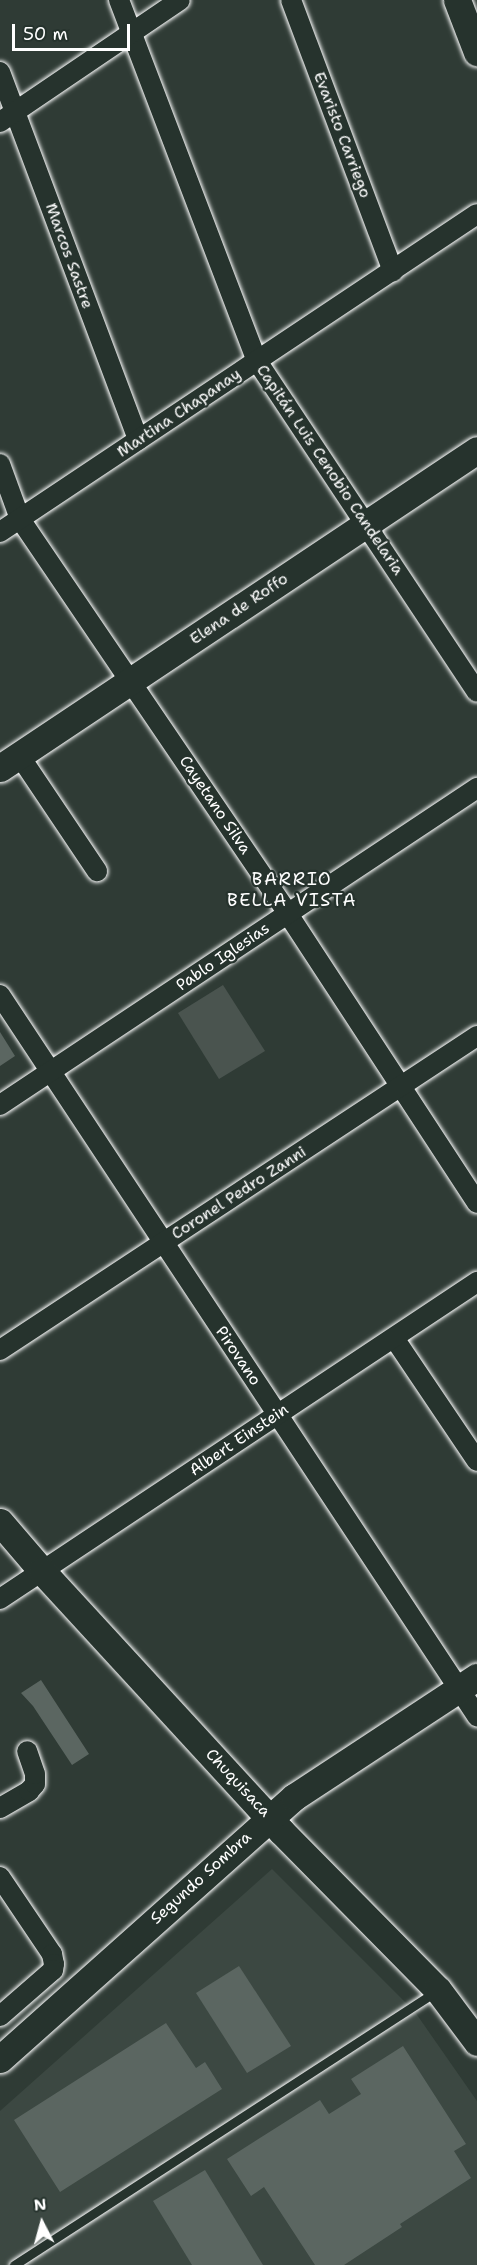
<!DOCTYPE html>
<meta charset="utf-8">
<style>
body{margin:0}
#map{position:relative;width:477px;height:2265px;overflow:hidden;background:#2f3b35;font-family:"Shantell Sans",sans-serif}
div>[style]{position:absolute}
[style*='--x']{left:calc(var(--x)*1px);top:calc(var(--y)*1px);width:calc(var(--w)*1px);rotate:calc(var(--a)*1deg)}
.built>*{inset:0;background:#3c4842}
.green>*{inset:0;background:#4a544f}
.building>*{inset:0;background:#5b6661}
.roads{filter:drop-shadow(0 0 2px #fff) drop-shadow(0 0 2px #fff)}
.lane>*{height:9px;margin:-4.5px;padding:0 4.5px;transform-origin:4.5px;border-radius:4.5px;background:#26332d}
.street>*{height:20px;margin:-10px;padding:0 10px;transform-origin:10px;border-radius:10px;background:#26332d}
.secondary>*{height:27px;margin:-13.5px;padding:0 13.5px;transform-origin:13.5px;border-radius:13.5px;background:#26332d}
span{translate:-50% -50%;white-space:nowrap;text-align:center;line-height:1.15;-webkit-text-stroke:4.5px #26332d;paint-order:stroke}
.street-label{font-size:16px;color:#fff}
.neighbourhood-label{font-size:18px;color:#fff;letter-spacing:1.5px}
.north{position:absolute;left:12px;top:2193px;width:60px;height:60px;-webkit-text-stroke:4px #26332d;paint-order:stroke;rotate:354deg;font-size:16px;font-weight:700;line-height:24px;text-align:center;color:#fff}
.north::after{content:'';display:block;margin:auto;width:21px;height:27px;background:#fff;clip-path:polygon(50% 0,100% 100%,50% 72%,0 100%)}
.scale{position:absolute;left:12px;top:24px;width:118px;height:27px;box-sizing:border-box;border:3px solid #fff;border-top:0;padding-left:8px;font-size:18px;line-height:21px;white-space:nowrap;color:#fff;-webkit-text-stroke:4px #26332d;paint-order:stroke}
</style>
<div id="map">
<div class="built">
<i style="clip-path:polygon(272px 1869px,415px 2012px,477px 2101px,477px 2265px,0 2265px,0 2111px)"></i>
</div>
<div class="green">
<i style="clip-path:polygon(223px 985px,265px 1051px,219px 1079px,178px 1013px)"></i>
</div>
<div class="building">
<i style="clip-path:polygon(0 1032px,15px 1056px,0 1066px)"></i>
<i style="clip-path:polygon(41px 1680px,89px 1754px,72px 1765px,33px 1706px,21px 1693px)"></i>
<i style="clip-path:polygon(239px 1966px,291px 2046px,247px 2073px,196px 1993px)"></i>
<i style="clip-path:polygon(166px 2023px,196px 2068px,205px 2062px,222px 2089px,60px 2192px,14px 2120px)"></i>
<i style="clip-path:polygon(403px 2046px,466px 2144px,454px 2151px,471px 2178px,400px 2224px,402px 2227px,344px 2265px,315px 2265px,264px 2187px,251px 2196px,227px 2159px,320px 2100px,329px 2114px,361px 2094px,351px 2079px)"></i>
<i style="clip-path:polygon(205px 2170px,263px 2265px,192px 2265px,153px 2201px)"></i>
</div>
<div class="roads">
<div class="lane">
<i style="--x:14;--y:2265;--w:502;--a:-32.96"></i>
</div>
<div class="street">
<i style="--x:119;--y:0;--w:386;--a:69.1"></i>
<i style="--x:257;--y:361;--w:397;--a:56.4"></i>
<i style="--x:291;--y:0;--w:290;--a:69.4"></i>
<i style="--x:0;--y:72;--w:393;--a:69.4"></i>
<i style="--x:0;--y:122;--w:217;--a:-34.1"></i>
<i style="--x:0;--y:464;--w:59;--a:70"></i>
<i style="--x:20;--y:519;--w:477;--a:55.8"></i>
<i style="--x:288;--y:914;--w:345;--a:56.8"></i>
<i style="--x:0;--y:532;--w:573;--a:-33.69"></i>
<i style="--x:19;--y:755;--w:140;--a:56.1"></i>
<i style="--x:0;--y:995;--w:865;--a:56.51"></i>
<i style="--x:0;--y:1105;--w:573;--a:-33.61"></i>
<i style="--x:394;--y:1338;--w:148;--a:56"></i>
<i style="--x:0;--y:1350;--w:571;--a:-33.36"></i>
<i style="--x:0;--y:1599;--w:573;--a:-33.61"></i>
<i style="--x:0;--y:1808;--w:34;--a:-30"></i>
<i style="--x:29;--y:1791;--w:9;--a:-49"></i>
<i style="--x:35;--y:1784;--w:10;--a:-90"></i>
<i style="--x:35;--y:1774;--w:24;--a:-109"></i>
<i style="--x:0;--y:1877;--w:93;--a:56"></i>
<i style="--x:52;--y:1954;--w:10;--a:79"></i>
<i style="--x:54;--y:1964;--w:6;--a:99"></i>
<i style="--x:53;--y:1970;--w:70;--a:139"></i>
</div>
<div class="secondary">
<i style="--x:457;--y:0;--w:56;--a:69"></i>
<i style="--x:0;--y:768;--w:573;--a:-33.69"></i>
<i style="--x:0;--y:1522;--w:65;--a:49.4"></i>
<i style="--x:42;--y:1571;--w:353;--a:47.4"></i>
<i style="--x:281;--y:1831;--w:223;--a:45.4"></i>
<i style="--x:438;--y:1990;--w:65;--a:53.1"></i>
<i style="--x:0;--y:2059;--w:394;--a:-41.7"></i>
<i style="--x:294;--y:1797;--w:219;--a:-33.3"></i>
</div>
</div>
<div class="street-label">
<span style="left:342px;top:135px;rotate:69deg">Evaristo Carriego</span>
<span style="left:69px;top:256px;rotate:70deg">Marcos Sastre</span>
<span style="left:179px;top:413px;rotate:-34deg">Martina Chapanay</span>
<span style="left:330px;top:470px;rotate:56deg">Capitán Luis Cenobio Candelaria</span>
<span style="left:239px;top:609px;rotate:-34deg">Elena de Roffo</span>
<span style="left:215px;top:805px;rotate:56deg">Cayetano Silva</span>
<span style="left:223px;top:957px;rotate:-34deg">Pablo Iglesias</span>
<span style="left:239px;top:1193px;rotate:-33deg">Coronel Pedro Zanni</span>
<span style="left:238px;top:1356px;rotate:56deg">Pirovano</span>
<span style="left:239px;top:1440px;rotate:-34deg">Albert Einstein</span>
<span style="left:238px;top:1783px;rotate:47deg">Chuquisaca</span>
<span style="left:201px;top:1878px;rotate:-42deg">Segundo Sombra</span>
</div>
<div class="neighbourhood-label">
<span style="left:292px;top:890px">BARRIO<br>BELLA VISTA</span>
</div>
<div class="north">N</div>
<div class="scale">50 m</div>
</div>
